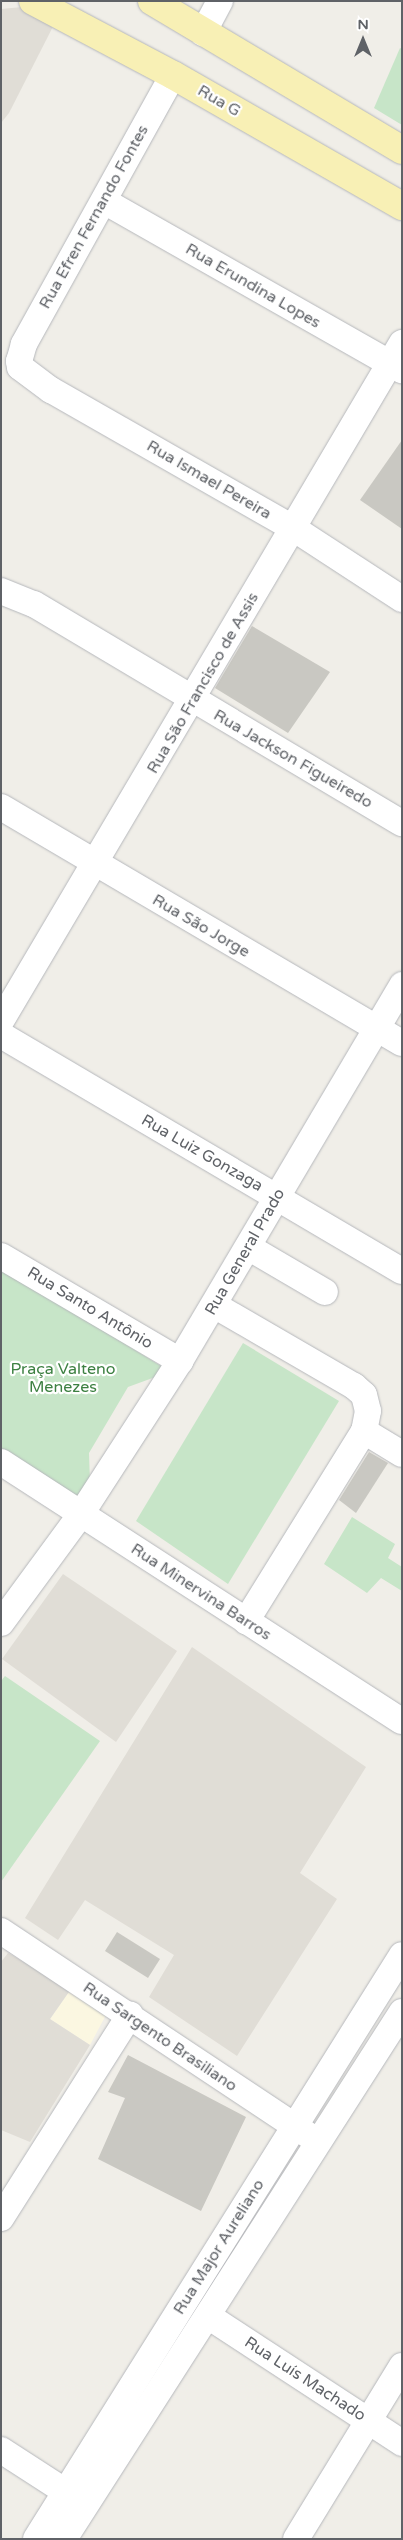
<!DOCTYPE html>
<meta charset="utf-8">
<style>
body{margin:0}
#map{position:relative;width:403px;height:2540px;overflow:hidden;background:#f0eee8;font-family:"Varela Round",sans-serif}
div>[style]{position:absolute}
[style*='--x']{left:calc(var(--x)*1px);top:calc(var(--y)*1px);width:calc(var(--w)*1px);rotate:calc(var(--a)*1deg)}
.commercial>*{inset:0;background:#fbf7e1}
.education>*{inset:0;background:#e0ddd6}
.green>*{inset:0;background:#c7e5c8}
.building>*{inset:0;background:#c9c8c2}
.roads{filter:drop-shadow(0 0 1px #b5b7bb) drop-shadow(0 0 1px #b5b7bb)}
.minor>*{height:26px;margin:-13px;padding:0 13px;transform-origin:13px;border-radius:13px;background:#fff}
.major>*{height:28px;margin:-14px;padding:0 14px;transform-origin:14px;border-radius:14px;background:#f8f0b5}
span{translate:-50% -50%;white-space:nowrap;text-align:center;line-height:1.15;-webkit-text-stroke:4.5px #fff;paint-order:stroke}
.street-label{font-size:16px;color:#5f6267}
.park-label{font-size:16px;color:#3d8042}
.frame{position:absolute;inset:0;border:2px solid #5f6267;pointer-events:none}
.north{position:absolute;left:338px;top:15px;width:50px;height:50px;-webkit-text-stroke:4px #fff;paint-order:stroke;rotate:0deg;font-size:14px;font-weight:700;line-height:20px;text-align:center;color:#5f6267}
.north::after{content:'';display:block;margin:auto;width:18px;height:22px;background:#5f6267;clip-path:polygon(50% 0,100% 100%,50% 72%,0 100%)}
</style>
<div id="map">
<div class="commercial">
<i style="clip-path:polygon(71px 1989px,106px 2015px,90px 2045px,50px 2019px)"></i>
</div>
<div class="education">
<i style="clip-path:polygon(65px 3px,9px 113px,1px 123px,1px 9px)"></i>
<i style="clip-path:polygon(63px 1574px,177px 1651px,116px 1742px,2px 1659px)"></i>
<i style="clip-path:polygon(192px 1647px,366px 1767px,300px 1873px,337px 1899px,237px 2056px,149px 1997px,174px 1955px,85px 1900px,58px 1940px,25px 1918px)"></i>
<i style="clip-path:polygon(8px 1953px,71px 1989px,50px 2019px,90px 2045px,30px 2142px,1px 2130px,1px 1962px)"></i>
</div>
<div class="green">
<i style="clip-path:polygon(400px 48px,402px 49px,402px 125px,374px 108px)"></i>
<i style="clip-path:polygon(1px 1268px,161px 1366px,158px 1376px,128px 1387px,89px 1453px,90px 1483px,82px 1496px,72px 1498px,1px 1448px)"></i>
<i style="clip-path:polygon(243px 1343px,339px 1401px,228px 1584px,136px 1521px)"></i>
<i style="clip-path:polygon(352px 1517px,395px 1544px,388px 1558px,402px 1567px,402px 1591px,381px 1578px,367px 1593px,324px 1564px)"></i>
<i style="clip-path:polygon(5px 1676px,100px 1741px,1px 1882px,1px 1681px)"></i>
</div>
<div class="building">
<i style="clip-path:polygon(402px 440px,402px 529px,360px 500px)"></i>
<i style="clip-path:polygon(252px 626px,330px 672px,288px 733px,215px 688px)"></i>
<i style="clip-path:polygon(369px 1452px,388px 1463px,356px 1513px,339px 1500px)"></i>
<i style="clip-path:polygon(117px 1932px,160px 1959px,148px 1978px,105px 1951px)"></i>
<i style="clip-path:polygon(128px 2055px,246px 2117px,201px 2211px,98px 2159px,125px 2098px,108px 2092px)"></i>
</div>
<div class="roads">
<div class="minor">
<i style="--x:203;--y:33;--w:36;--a:-62"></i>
<i style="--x:173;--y:75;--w:308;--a:119"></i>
<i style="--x:24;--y:344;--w:18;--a:106"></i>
<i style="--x:19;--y:361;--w:6;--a:81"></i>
<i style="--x:20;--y:367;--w:39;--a:37"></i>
<i style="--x:51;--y:390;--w:279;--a:29.7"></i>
<i style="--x:293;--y:528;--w:130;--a:33.1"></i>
<i style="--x:104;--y:201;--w:343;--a:29.6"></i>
<i style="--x:1;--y:591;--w:35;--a:22"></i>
<i style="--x:34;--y:604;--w:428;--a:30.8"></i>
<i style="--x:1;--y:807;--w:465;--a:30.5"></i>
<i style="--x:1;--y:1021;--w:788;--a:-59.4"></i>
<i style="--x:1;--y:1035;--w:465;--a:30.5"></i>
<i style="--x:248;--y:1247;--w:89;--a:30.3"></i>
<i style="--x:1;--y:1256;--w:208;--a:30.4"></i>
<i style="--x:214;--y:1305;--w:162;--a:30.1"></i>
<i style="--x:354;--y:1386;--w:13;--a:42"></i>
<i style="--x:364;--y:1395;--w:16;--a:76"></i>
<i style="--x:368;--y:1411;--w:20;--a:101"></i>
<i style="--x:364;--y:1431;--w:224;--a:121.8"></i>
<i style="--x:364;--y:1431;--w:44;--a:31.2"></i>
<i style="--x:1;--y:1462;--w:477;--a:32.9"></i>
<i style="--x:1;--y:1623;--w:135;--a:-53.7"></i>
<i style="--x:81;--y:1514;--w:182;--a:-57.1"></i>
<i style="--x:180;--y:1361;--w:437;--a:-59.4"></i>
<i style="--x:1;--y:1931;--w:370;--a:33.6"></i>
<i style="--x:1;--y:2218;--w:241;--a:-57.6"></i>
<i style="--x:208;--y:2316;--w:232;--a:33.2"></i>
<i style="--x:1;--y:2450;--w:77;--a:32.9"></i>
<i style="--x:36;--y:2539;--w:689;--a:-57.92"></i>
<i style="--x:64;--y:2539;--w:626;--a:-57.33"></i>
<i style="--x:296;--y:2539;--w:203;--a:-58.5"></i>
</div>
<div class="major">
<i style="--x:33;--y:1;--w:158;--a:27.9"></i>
<i style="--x:173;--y:75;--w:264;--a:29.8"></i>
<i style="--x:152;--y:1;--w:291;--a:30.8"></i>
</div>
</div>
<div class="street-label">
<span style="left:219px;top:101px;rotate:30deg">Rua G</span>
<span style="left:94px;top:217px;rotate:-61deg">Rua Efren Fernando Fontes</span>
<span style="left:253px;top:286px;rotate:30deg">Rua Erundina Lopes</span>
<span style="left:209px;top:480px;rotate:30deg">Rua Ismael Pereira</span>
<span style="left:203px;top:683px;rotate:-60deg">Rua São Francisco de Assis</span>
<span style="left:293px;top:759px;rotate:30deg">Rua Jackson Figueiredo</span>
<span style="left:201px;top:926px;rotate:30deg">Rua São Jorge</span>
<span style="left:202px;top:1153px;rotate:30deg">Rua Luiz Gonzaga</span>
<span style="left:245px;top:1252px;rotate:-60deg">Rua General Prado</span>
<span style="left:90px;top:1308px;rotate:31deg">Rua Santo Antônio</span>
<span style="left:201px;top:1592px;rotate:33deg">Rua Minervina Barros</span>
<span style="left:160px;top:2037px;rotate:34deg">Rua Sargento Brasiliano</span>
<span style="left:219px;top:2247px;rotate:-58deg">Rua Major Aureliano</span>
<span style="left:305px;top:2379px;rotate:33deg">Rua Luís Machado</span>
</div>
<div class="park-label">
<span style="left:63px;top:1378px">Praça Valteno<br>Menezes</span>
</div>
<div class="frame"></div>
<div class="north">N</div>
</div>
